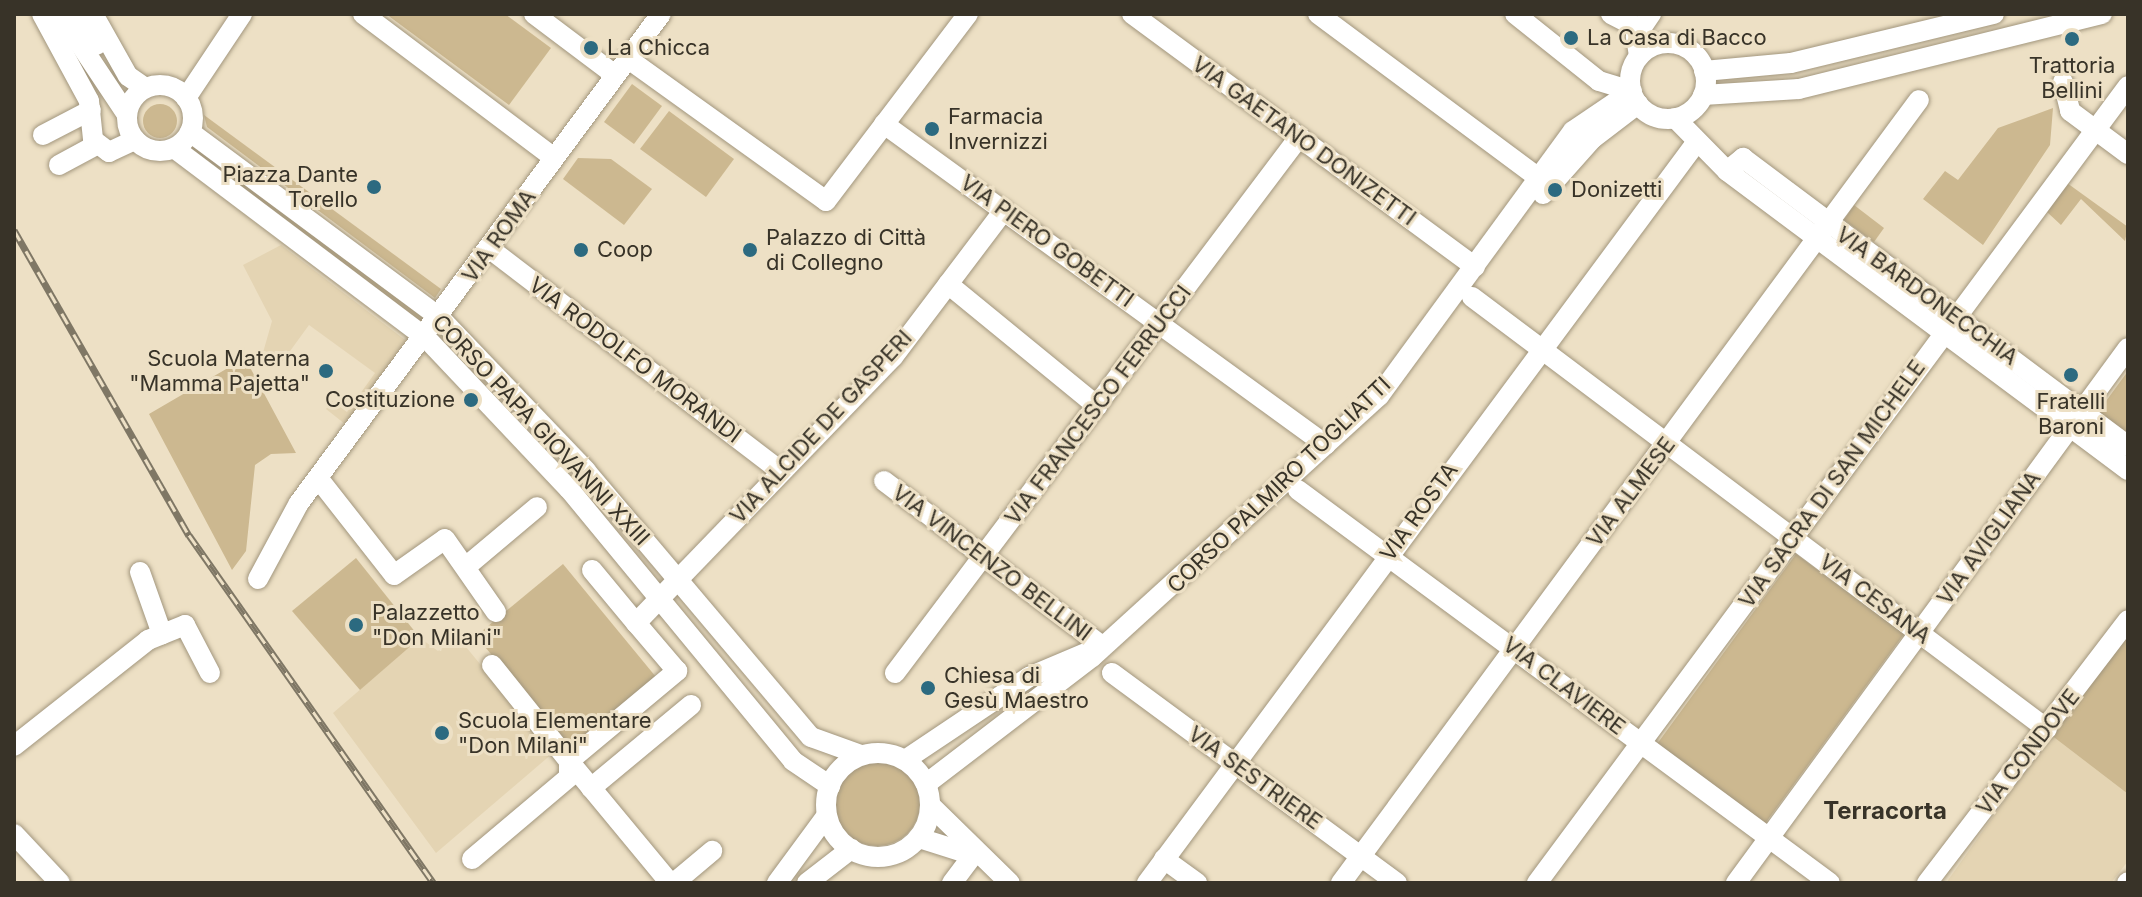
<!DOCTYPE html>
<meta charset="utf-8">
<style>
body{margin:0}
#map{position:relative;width:2142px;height:897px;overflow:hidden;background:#ede0c5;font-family:Inter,sans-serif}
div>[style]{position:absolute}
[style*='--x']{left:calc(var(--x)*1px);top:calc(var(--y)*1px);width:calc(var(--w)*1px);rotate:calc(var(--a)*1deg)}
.built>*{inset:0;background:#e4d4b3}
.green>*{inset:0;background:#ccb890}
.round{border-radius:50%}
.roads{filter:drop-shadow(0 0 2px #a2967d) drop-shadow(0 0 2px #a2967d)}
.minor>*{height:20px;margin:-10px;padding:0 10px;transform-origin:10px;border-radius:10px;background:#fff}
.minor>.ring{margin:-10px;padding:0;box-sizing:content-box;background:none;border:20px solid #fff;border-radius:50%}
.rail>*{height:7px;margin-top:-3.5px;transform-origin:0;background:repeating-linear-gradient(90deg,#ede0c5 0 12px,#7f7765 0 24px);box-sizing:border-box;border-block:2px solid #7f7765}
.dots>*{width:22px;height:22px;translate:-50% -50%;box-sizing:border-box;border:4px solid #ede0c5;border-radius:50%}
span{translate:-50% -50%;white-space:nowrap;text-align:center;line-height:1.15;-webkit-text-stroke:6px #ede0c5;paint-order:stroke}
.poi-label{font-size:22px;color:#383328}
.left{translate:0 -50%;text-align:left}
.right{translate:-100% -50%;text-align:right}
.street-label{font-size:22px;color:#383328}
.neighbourhood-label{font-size:24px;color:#383328;font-weight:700}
.frame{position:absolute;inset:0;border:16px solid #383328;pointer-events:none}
</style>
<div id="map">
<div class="built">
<i style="clip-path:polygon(281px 245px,409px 343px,345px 424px,326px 409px,332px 401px,347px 412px,375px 373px,309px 325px,277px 369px,262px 356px,272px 321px,243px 265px)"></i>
<i style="clip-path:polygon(457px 636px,553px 753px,436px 853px,333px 713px,420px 638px,438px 651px)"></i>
<i style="clip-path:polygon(2051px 735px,2128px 794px,2128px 861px,2111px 883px,1946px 883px)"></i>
</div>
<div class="green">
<i style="clip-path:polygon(386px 14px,505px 14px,551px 48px,509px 105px)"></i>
<i style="clip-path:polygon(632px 84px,662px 106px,634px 144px,604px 122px)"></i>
<i class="round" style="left:143px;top:104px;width:34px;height:34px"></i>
<i style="clip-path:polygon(2053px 108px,2050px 145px,1983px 245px,1923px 199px,1945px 171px,1958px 180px,1998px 128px)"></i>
<i style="clip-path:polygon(669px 111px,734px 159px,706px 197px,640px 149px)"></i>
<i style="clip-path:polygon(204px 115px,441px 289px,435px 298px,207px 127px)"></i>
<i style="clip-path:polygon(194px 143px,416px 308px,424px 319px,419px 323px,188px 152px)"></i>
<i style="clip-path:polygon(578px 158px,611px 159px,652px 189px,624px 225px,563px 179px)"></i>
<i style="clip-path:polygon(2067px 183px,2128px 227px,2125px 241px,2081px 199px,2061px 225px,2047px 212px)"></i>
<i style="clip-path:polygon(1854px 205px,1884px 228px,1874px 242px,1844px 220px)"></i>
<i style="clip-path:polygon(245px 358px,296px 453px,271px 454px,255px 465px,246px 551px,232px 570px,149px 414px)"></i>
<i style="clip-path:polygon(2128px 371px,2128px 434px,2098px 412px)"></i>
<i style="clip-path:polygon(1796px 554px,1904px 634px,1764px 825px,1657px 744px)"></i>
<i style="clip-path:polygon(356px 558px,420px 638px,360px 690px,292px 611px)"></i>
<i style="clip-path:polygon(563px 564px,656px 677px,569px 748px,476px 636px)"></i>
<i style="clip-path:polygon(2125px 637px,2128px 639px,2128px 794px,2051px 735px)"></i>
<i class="round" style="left:834px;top:760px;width:86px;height:86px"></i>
</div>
<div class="roads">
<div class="minor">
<i style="--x:42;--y:14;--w:99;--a:61.6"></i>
<i style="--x:89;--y:101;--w:39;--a:84"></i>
<i style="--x:93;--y:140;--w:20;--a:37"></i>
<i style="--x:109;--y:152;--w:29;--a:-25"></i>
<i style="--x:60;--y:14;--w:121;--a:56.4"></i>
<i style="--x:76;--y:14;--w:37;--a:56"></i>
<i style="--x:93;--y:14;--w:71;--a:60.6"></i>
<i style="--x:128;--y:76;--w:21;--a:35"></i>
<i style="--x:363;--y:14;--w:239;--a:37"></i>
<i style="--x:534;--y:14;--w:101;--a:37"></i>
<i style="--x:1132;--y:14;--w:426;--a:36.4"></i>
<i style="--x:1318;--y:14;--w:290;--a:36.6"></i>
<i style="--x:1515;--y:14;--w:107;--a:38.6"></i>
<i style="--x:1599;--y:81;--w:34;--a:17"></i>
<i style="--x:1611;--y:14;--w:31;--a:27"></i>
<i class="ring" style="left:1630px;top:43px;width:56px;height:56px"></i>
<i style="--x:1639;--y:56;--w:20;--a:-99"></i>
<i style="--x:1636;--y:36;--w:27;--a:-56"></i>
<i style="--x:627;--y:58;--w:245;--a:35.7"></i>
<i style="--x:826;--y:201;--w:235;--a:-52.8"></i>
<i style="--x:1704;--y:71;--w:87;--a:-5.3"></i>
<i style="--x:1791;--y:63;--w:209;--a:-13.6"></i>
<i style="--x:2063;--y:82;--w:30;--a:76"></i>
<i style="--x:2070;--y:111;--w:72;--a:36.6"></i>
<i class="ring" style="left:127px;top:85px;width:46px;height:46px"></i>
<i style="--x:1703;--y:95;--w:96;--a:-3.6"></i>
<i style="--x:1799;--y:89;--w:312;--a:-13.9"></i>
<i style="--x:186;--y:98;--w:101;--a:-56.3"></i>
<i style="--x:1675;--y:118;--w:74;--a:45.5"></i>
<i style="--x:1727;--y:171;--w:500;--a:36.71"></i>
<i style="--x:884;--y:124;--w:546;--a:35.99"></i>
<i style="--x:190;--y:132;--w:312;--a:36.6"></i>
<i style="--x:440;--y:318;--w:211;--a:46.3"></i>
<i style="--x:586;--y:471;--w:348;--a:49.8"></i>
<i style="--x:811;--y:737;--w:53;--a:19.8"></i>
<i style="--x:43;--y:135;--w:54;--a:-27.5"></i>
<i style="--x:174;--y:148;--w:316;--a:37"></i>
<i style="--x:426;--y:338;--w:208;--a:46.6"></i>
<i style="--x:569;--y:489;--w:352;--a:50.5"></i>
<i style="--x:793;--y:761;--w:45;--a:34"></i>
<i style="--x:59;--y:165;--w:44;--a:-28.3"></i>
<i style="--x:1727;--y:171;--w:21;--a:-39"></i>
<i style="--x:1743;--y:158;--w:481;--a:36.8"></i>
<i style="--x:1543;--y:194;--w:74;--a:-48.3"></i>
<i style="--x:1592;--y:139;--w:58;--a:-37.3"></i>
<i style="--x:490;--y:249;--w:365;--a:37.4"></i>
<i style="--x:948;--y:284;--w:193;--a:39.3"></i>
<i style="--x:1472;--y:297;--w:719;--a:36.92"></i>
<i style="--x:318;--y:478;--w:123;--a:51.9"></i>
<i style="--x:394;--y:575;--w:62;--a:-35.2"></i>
<i style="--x:445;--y:539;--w:89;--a:55.1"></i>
<i style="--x:884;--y:481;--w:272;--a:37.1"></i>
<i style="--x:1298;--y:490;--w:661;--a:36.45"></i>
<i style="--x:468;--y:565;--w:90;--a:-40"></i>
<i style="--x:592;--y:570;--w:69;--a:50.3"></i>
<i style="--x:140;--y:572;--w:66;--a:70.5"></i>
<i style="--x:258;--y:579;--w:86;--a:-61.7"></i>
<i style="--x:299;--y:503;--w:608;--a:-53.49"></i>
<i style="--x:492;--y:665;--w:123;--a:51.3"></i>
<i style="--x:569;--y:761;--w:141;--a:-39.8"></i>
<i style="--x:677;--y:671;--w:63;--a:-130.5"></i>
<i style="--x:636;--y:623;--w:370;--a:-46"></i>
<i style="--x:893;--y:357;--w:184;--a:-52.9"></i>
<i style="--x:895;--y:673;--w:671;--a:-52.99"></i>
<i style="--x:1112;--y:673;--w:354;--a:36.4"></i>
<i style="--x:14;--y:746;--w:171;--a:-38.3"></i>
<i style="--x:148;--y:640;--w:40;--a:-22"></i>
<i style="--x:185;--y:625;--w:54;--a:62.5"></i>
<i class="ring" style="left:826px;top:753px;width:84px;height:84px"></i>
<i style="--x:905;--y:760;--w:149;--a:-33.8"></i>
<i style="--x:1029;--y:677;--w:72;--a:-23"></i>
<i style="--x:569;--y:761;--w:158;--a:50.4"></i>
<i style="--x:926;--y:784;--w:209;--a:-37.4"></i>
<i style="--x:1092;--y:657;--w:388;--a:-42.3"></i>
<i style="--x:1379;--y:396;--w:328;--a:-53.8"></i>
<i style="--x:1573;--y:131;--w:71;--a:-34.1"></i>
<i style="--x:591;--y:788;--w:130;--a:-39.7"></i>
<i style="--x:931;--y:806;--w:110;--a:44.3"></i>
<i style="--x:14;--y:834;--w:67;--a:46.8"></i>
<i style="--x:919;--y:838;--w:57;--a:17.5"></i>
<i style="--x:472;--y:859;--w:127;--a:-40.2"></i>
<i style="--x:569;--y:777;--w:16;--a:-90"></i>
<i style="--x:1164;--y:859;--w:41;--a:36"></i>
<i style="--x:674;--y:883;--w:50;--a:-40.1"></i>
<i style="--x:777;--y:883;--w:84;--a:-53.7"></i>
<i style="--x:807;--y:883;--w:56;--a:-37.7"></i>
<i style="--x:952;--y:883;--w:35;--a:-53"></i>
<i style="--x:1147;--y:883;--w:921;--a:-53.43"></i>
<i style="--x:1341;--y:883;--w:973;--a:-53.57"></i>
<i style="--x:1537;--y:883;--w:992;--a:-53.44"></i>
<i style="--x:1736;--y:883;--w:663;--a:-53.77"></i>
<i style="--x:1927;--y:883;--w:331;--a:-52.6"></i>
<i style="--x:2127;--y:883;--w:1;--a:-45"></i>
</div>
</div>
<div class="rail">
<i style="--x:14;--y:230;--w:352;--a:60.2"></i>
<i style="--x:189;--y:535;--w:426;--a:54.9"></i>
</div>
<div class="dots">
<i style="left:1571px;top:38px;background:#2c6a80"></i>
<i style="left:2072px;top:39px;background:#2c6a80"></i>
<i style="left:591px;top:48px;background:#2c6a80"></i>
<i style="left:932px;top:129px;background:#2c6a80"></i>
<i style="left:374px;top:187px;background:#2c6a80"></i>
<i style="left:1555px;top:190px;background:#2c6a80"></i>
<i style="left:581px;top:250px;background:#2c6a80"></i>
<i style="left:750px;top:250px;background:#2c6a80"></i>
<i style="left:326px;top:371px;background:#2c6a80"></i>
<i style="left:2071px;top:375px;background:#2c6a80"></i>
<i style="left:471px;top:400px;background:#2c6a80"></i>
<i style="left:356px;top:625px;background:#2c6a80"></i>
<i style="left:928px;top:688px;background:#2c6a80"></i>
<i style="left:442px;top:733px;background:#2c6a80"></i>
</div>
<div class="poi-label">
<span class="left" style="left:1587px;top:38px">La Casa di Bacco</span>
<span class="left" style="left:607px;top:48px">La Chicca</span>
<span style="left:2072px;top:78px">Trattoria<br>Bellini</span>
<span class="left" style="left:948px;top:129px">Farmacia<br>Invernizzi</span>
<span class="right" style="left:358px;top:187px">Piazza Dante<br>Torello</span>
<span class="left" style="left:1571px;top:190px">Donizetti</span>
<span class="left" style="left:766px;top:250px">Palazzo di Città<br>di Collegno</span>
<span class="left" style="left:597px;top:250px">Coop</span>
<span class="right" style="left:310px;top:371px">Scuola Materna<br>"Mamma Pajetta"</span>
<span class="right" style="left:455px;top:400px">Costituzione</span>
<span style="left:2071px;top:414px">Fratelli<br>Baroni</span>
<span class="left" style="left:372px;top:625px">Palazzetto<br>"Don Milani"</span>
<span class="left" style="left:944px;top:688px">Chiesa di<br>Gesù Maestro</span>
<span class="left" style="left:458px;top:733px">Scuola Elementare<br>"Don Milani"</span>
</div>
<div class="street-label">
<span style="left:1304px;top:141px;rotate:36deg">VIA GAETANO DONIZETTI</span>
<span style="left:499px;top:236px;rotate:-54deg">VIA ROMA</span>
<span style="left:1047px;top:241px;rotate:36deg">VIA PIERO GOBETTI</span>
<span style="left:1927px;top:296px;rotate:36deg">VIA BARDONECCHIA</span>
<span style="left:635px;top:360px;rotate:37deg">VIA RODOLFO MORANDI</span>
<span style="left:1098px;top:405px;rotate:-53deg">VIA FRANCESCO FERRUCCI</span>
<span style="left:821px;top:427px;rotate:-47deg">VIA ALCIDE DE GASPERI</span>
<span style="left:541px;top:430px;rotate:47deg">CORSO PAPA GIOVANNI XXIII</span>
<span style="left:1832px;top:484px;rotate:-54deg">VIA SACRA DI SAN MICHELE</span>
<span style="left:1279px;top:485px;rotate:-44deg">CORSO PALMIRO TOGLIATTI</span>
<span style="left:1631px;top:492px;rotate:-53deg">VIA ALMESE</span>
<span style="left:1419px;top:512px;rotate:-54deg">VIA ROSTA</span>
<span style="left:1989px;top:538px;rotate:-54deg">VIA AVIGLIANA</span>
<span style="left:992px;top:563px;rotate:37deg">VIA VINCENZO BELLINI</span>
<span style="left:1875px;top:599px;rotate:37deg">VIA CESANA</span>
<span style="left:1564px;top:686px;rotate:37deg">VIA CLAVIERE</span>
<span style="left:2028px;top:752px;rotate:-52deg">VIA CONDOVE</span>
<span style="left:1255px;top:778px;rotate:36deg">VIA SESTRIERE</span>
</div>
<div class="neighbourhood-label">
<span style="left:1885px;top:811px">Terracorta</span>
</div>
<div class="frame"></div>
</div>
